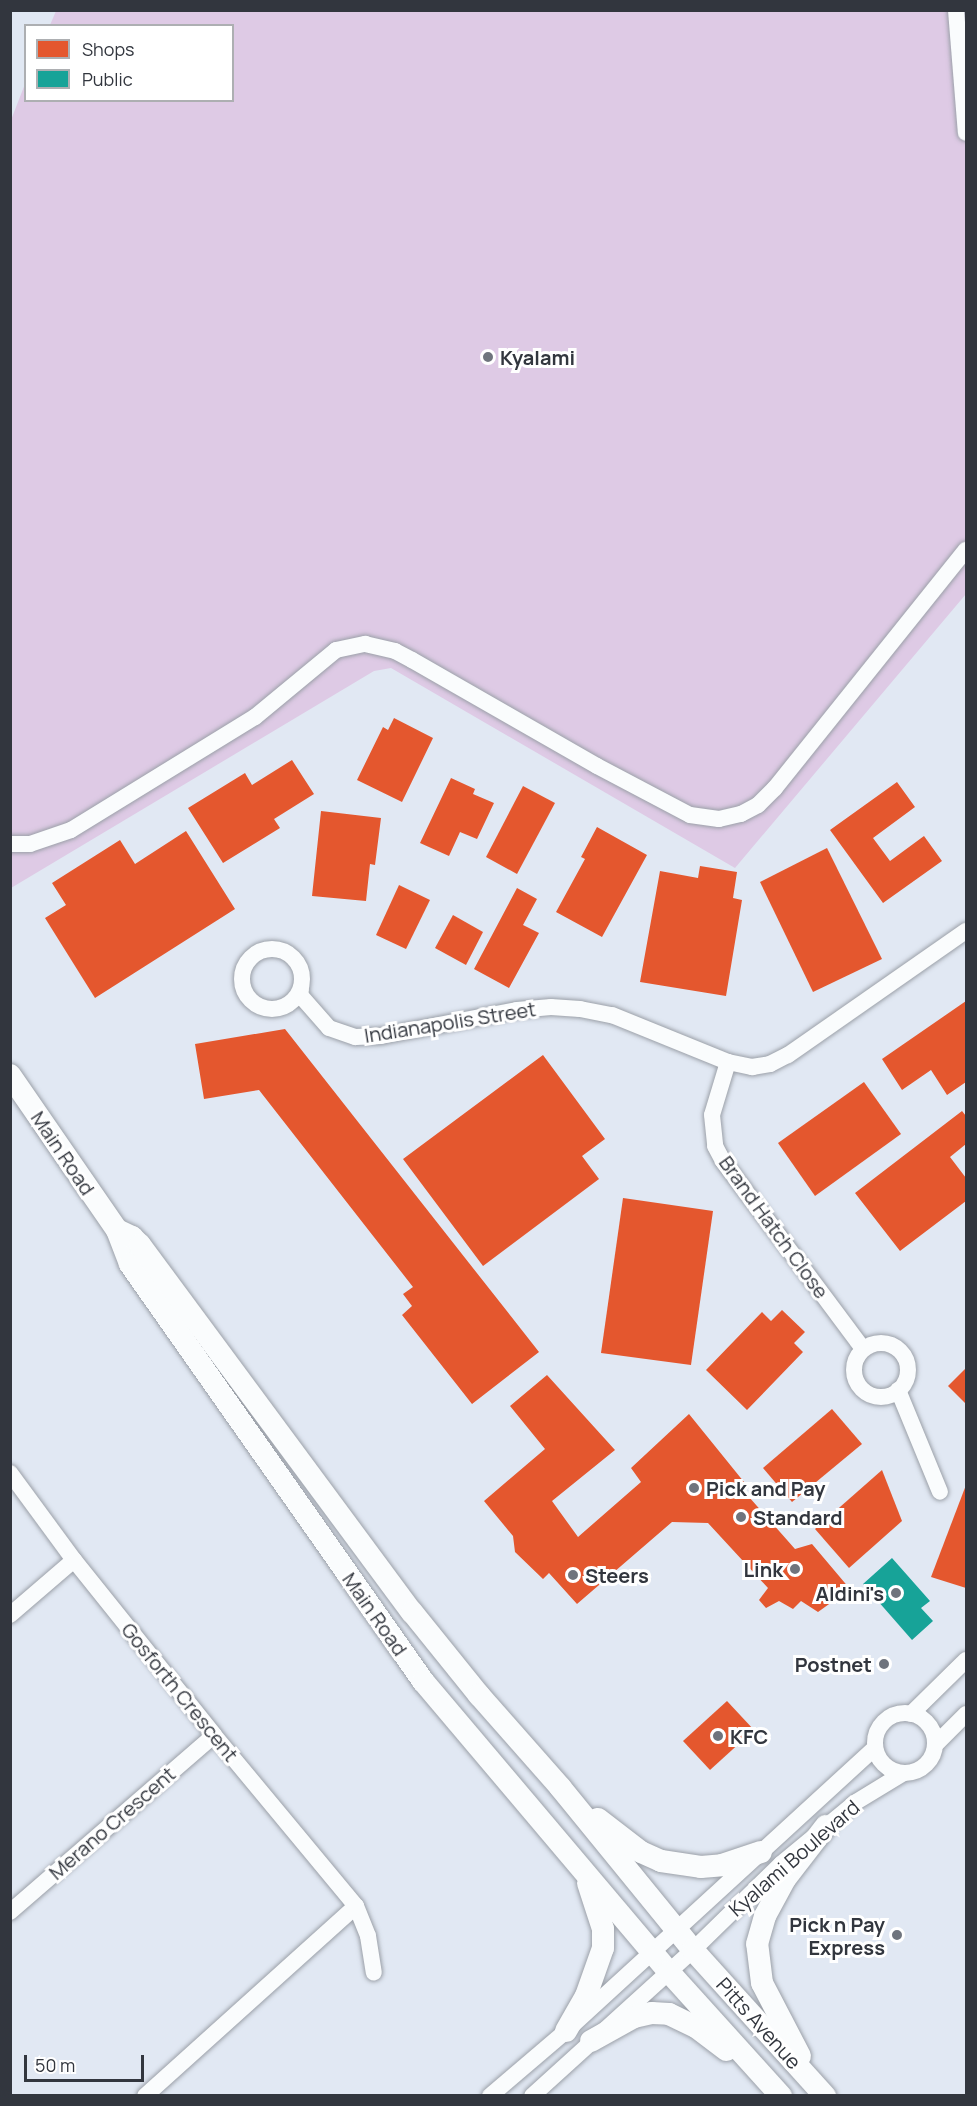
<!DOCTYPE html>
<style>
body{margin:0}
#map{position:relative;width:977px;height:2106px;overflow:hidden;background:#e1e8f3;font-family:Manrope,sans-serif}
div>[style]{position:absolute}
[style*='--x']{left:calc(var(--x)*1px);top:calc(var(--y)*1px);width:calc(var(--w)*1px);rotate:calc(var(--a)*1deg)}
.green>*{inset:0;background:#decae5}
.shops>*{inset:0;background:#e4572e}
.public>*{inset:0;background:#17a398}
.roads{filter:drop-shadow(0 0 2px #9ba0a8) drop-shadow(0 0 2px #9ba0a8)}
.minor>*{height:16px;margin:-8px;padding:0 8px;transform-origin:8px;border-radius:8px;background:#fafcfd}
.minor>.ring{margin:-8px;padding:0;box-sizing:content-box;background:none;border:16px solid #fafcfd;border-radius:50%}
.major>*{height:22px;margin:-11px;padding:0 11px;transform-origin:11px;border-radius:11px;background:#fafcfd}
.dots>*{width:16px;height:16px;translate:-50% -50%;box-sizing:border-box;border:3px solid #fff;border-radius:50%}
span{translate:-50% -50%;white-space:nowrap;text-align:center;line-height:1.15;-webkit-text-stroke:6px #fff;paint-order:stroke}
.poi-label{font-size:20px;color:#32363e;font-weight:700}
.left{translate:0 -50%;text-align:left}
.right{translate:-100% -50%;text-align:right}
.street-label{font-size:20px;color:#32363e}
.frame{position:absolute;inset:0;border:12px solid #32363e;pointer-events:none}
.legend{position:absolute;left:24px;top:24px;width:210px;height:78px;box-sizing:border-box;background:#fff;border:2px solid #adafb2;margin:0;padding:8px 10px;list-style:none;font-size:18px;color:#32363e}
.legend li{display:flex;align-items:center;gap:12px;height:30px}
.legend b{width:30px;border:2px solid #adafb2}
.scale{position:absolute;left:24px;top:2055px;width:120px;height:27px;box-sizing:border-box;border:3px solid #32363e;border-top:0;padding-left:8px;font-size:18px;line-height:21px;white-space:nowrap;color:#32363e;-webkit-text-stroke:4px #fff;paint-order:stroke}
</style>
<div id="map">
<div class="green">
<i style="clip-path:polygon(56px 11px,966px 11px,966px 594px,735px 868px,391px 668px,374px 671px,11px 888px,11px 120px,25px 84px,26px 100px,232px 100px,232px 26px,50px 25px)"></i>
</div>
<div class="shops">
<i style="clip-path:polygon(394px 718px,433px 738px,402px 802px,357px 780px,383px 727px,388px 730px)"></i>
<i style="clip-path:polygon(292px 760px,314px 794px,274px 819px,280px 828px,223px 863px,188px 808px,245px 773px,252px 785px)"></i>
<i style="clip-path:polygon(451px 778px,475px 789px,473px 794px,494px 803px,477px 839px,460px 832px,449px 856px,420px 843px)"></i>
<i style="clip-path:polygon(897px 782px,915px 807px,873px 838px,890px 861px,924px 836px,942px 861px,883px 903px,830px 830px)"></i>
<i style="clip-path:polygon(523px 786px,555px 803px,517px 874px,486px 857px)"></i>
<i style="clip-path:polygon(321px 811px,381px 818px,375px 865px,370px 864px,366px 901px,312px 896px)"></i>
<i style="clip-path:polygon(597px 827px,647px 855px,602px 937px,556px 912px,585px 859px,581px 857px)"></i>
<i style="clip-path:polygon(186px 831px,235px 909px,95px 998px,45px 918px,66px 905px,52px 883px,120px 840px,135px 864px)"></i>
<i style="clip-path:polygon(827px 848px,882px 959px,813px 992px,760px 882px)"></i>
<i style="clip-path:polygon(700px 866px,737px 872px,733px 898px,742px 900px,726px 996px,640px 982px,660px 871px,698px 878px)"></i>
<i style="clip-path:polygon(399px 885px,430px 900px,406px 949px,376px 935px)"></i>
<i style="clip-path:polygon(517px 888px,537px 899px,523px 925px,539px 933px,509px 988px,474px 969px)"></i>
<i style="clip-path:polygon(453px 915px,483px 932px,466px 965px,435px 948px)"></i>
<i style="clip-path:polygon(966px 1001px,966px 1082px,947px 1095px,931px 1070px,902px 1090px,882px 1059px)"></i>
<i style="clip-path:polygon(285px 1029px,539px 1352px,472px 1404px,402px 1315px,412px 1306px,403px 1294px,413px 1287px,259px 1090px,204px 1099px,195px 1044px)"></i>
<i style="clip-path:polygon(543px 1055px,605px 1139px,582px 1156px,599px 1179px,483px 1266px,403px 1159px)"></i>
<i style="clip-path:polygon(864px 1082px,901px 1134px,815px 1196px,778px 1143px)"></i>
<i style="clip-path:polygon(962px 1111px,966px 1116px,966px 1144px,950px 1157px,966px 1178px,966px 1201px,900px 1251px,855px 1193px)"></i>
<i style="clip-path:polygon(623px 1198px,713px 1211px,691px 1365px,601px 1353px)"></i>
<i style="clip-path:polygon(782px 1310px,805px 1332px,794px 1343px,803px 1352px,747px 1410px,706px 1370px,762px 1312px,771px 1321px)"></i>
<i style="clip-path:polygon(966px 1368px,966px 1404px,948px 1386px)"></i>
<i style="clip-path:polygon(547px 1375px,615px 1450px,552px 1501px,578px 1537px,641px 1482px,631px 1468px,689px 1414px,744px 1482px,742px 1489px,795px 1549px,812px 1544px,850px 1589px,818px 1612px,801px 1601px,793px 1609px,779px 1601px,766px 1608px,759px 1600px,768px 1588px,708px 1523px,672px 1522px,577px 1604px,549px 1573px,543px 1579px,515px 1552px,513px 1536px,484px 1501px,545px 1449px,510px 1406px)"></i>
<i style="clip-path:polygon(832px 1409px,862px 1444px,792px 1502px,763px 1468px)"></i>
<i style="clip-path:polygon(882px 1470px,902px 1521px,849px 1568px,815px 1529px)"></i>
<i style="clip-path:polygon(966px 1485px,966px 1588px,931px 1577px)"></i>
<i style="clip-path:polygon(727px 1701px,754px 1730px,710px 1770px,683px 1741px)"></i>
</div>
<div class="public">
<i style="clip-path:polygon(892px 1558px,930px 1601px,921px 1608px,933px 1621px,912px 1640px,863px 1584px)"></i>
</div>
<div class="roads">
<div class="minor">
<i style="--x:956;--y:10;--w:123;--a:85.4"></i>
<i style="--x:10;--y:844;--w:20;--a:0"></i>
<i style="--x:30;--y:844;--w:43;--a:-18.9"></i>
<i style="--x:71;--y:830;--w:216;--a:-31.6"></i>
<i style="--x:255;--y:717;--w:105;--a:-39.6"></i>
<i style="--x:336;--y:650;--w:30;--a:-12"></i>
<i style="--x:365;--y:644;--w:31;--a:13"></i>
<i style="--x:395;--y:651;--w:19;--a:28"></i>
<i style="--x:412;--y:660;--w:213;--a:29.8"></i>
<i style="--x:597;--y:766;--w:105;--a:27.8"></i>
<i style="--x:690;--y:815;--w:29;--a:8"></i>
<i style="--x:719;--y:819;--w:23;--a:-13"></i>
<i style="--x:741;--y:814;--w:19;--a:-28"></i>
<i style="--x:758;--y:805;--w:24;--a:-45"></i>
<i style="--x:775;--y:788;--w:305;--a:-51.3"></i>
<i class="ring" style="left:242px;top:949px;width:44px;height:44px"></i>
<i style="--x:301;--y:989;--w:6;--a:99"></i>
<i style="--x:300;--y:995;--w:44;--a:48.7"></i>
<i style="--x:329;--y:1028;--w:28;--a:19"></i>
<i style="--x:355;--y:1037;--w:26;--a:-2"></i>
<i style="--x:381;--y:1036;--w:138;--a:-10.8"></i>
<i style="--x:517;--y:1010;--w:34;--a:-5"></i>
<i style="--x:551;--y:1007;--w:29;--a:4"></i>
<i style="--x:580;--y:1009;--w:33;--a:11"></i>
<i style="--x:612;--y:1015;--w:125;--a:22.1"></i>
<i style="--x:728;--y:1062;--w:25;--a:12"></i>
<i style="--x:752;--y:1067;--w:18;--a:-9"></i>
<i style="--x:770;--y:1064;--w:20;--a:-27"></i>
<i style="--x:788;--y:1055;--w:217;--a:-34.9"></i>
<i style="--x:728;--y:1062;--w:55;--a:106.8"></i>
<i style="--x:712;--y:1115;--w:31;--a:84"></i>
<i style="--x:715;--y:1146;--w:17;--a:62"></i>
<i style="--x:723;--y:1161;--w:234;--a:53.3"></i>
<i class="ring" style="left:854px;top:1343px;width:38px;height:38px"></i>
<i style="--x:898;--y:1390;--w:110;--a:67.6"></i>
<i style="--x:10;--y:1473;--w:108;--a:53.7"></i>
<i style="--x:74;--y:1560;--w:224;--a:51.3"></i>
<i style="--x:214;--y:1735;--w:222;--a:50.3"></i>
<i style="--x:356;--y:1906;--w:32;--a:68"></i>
<i style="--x:368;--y:1936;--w:37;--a:81"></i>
<i style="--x:10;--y:1615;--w:84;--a:-40.7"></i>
<i class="ring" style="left:875px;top:1713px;width:44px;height:44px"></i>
<i style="--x:911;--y:1714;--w:77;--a:-44.5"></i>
<i style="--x:935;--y:1745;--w:44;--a:-45"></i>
<i style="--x:10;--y:1912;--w:270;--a:-40.9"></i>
<i style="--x:145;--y:2096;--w:284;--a:-42"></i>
<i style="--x:490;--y:2096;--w:100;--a:-40.5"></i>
<i style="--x:566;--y:2031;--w:419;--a:-42.5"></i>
<i style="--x:532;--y:2096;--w:217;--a:-42.2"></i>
<i style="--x:693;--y:1950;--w:123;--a:-44.3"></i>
<i style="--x:781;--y:1864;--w:97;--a:-39.6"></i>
<i style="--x:856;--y:1802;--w:54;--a:-31.3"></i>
</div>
<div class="major">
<i style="--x:10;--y:1075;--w:188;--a:55.4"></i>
<i style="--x:117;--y:1230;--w:36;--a:69"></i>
<i style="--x:130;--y:1264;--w:510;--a:54.91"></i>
<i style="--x:423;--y:1681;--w:381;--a:49.8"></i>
<i style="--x:669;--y:1972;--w:167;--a:47.9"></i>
<i style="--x:117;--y:1230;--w:17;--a:25"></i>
<i style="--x:132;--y:1237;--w:11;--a:45"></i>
<i style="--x:140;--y:1245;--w:457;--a:53.5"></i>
<i style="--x:412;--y:1612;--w:107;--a:51.1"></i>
<i style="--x:479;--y:1695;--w:123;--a:48.6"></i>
<i style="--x:560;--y:1787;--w:210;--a:50.8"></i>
<i style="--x:693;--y:1950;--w:197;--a:47.9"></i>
<i style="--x:598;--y:1819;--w:54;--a:37.5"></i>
<i style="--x:641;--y:1852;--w:22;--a:24"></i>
<i style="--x:661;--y:1861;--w:40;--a:8.5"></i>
<i style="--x:701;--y:1867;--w:21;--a:-5"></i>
<i style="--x:722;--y:1865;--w:41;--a:-18.4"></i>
<i style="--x:566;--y:2031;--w:40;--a:-60.3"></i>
<i style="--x:586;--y:1996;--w:51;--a:-70.5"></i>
<i style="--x:603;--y:1948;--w:19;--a:-90"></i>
<i style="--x:603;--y:1929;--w:48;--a:-108.1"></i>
<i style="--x:591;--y:2041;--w:49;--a:-29.2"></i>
<i style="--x:634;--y:2017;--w:18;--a:-13"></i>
<i style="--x:652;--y:2013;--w:17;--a:3"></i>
<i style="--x:669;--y:2014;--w:30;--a:26"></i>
<i style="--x:696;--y:2027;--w:38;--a:37"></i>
<i style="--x:800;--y:2056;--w:82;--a:-117.5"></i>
<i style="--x:762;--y:1983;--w:39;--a:-97"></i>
<i style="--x:757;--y:1944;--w:29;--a:-74"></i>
<i style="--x:765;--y:1916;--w:42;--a:-61.6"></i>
<i style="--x:785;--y:1879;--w:67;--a:-52.3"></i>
</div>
</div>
<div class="dots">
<i style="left:488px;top:357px;background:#6f747d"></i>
<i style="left:694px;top:1488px;background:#6f747d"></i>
<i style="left:741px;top:1517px;background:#6f747d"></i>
<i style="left:795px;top:1569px;background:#6f747d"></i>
<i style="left:573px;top:1575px;background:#6f747d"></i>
<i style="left:896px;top:1593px;background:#6f747d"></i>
<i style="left:884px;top:1664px;background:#6f747d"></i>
<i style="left:718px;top:1736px;background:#6f747d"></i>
<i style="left:897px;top:1935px;background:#6f747d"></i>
</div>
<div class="poi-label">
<span class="left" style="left:500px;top:357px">Kyalami</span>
<span class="left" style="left:706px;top:1488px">Pick and Pay</span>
<span class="left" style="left:753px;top:1517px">Standard</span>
<span class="right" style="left:783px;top:1569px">Link</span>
<span class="left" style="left:585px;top:1575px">Steers</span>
<span class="right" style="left:884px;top:1593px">Aldini's</span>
<span class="right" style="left:872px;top:1664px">Postnet</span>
<span class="left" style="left:730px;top:1736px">KFC</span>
<span class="right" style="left:885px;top:1936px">Pick n Pay<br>Express</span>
</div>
<div class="street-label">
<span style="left:450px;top:1022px;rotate:-9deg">Indianapolis Street</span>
<span style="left:63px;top:1153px;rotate:56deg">Main Road</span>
<span style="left:774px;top:1227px;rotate:54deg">Brand Hatch Close</span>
<span style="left:375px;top:1614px;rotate:55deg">Main Road</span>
<span style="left:180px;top:1692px;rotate:51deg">Gosforth Crescent</span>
<span style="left:112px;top:1823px;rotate:-41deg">Merano Crescent</span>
<span style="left:794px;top:1858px;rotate:-41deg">Kyalami Boulevard</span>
<span style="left:759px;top:2023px;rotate:48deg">Pitts Avenue</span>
</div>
<div class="frame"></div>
<ul class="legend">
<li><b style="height:16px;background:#e4572e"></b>Shops</li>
<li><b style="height:16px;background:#17a398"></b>Public</li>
</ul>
<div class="scale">50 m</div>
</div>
